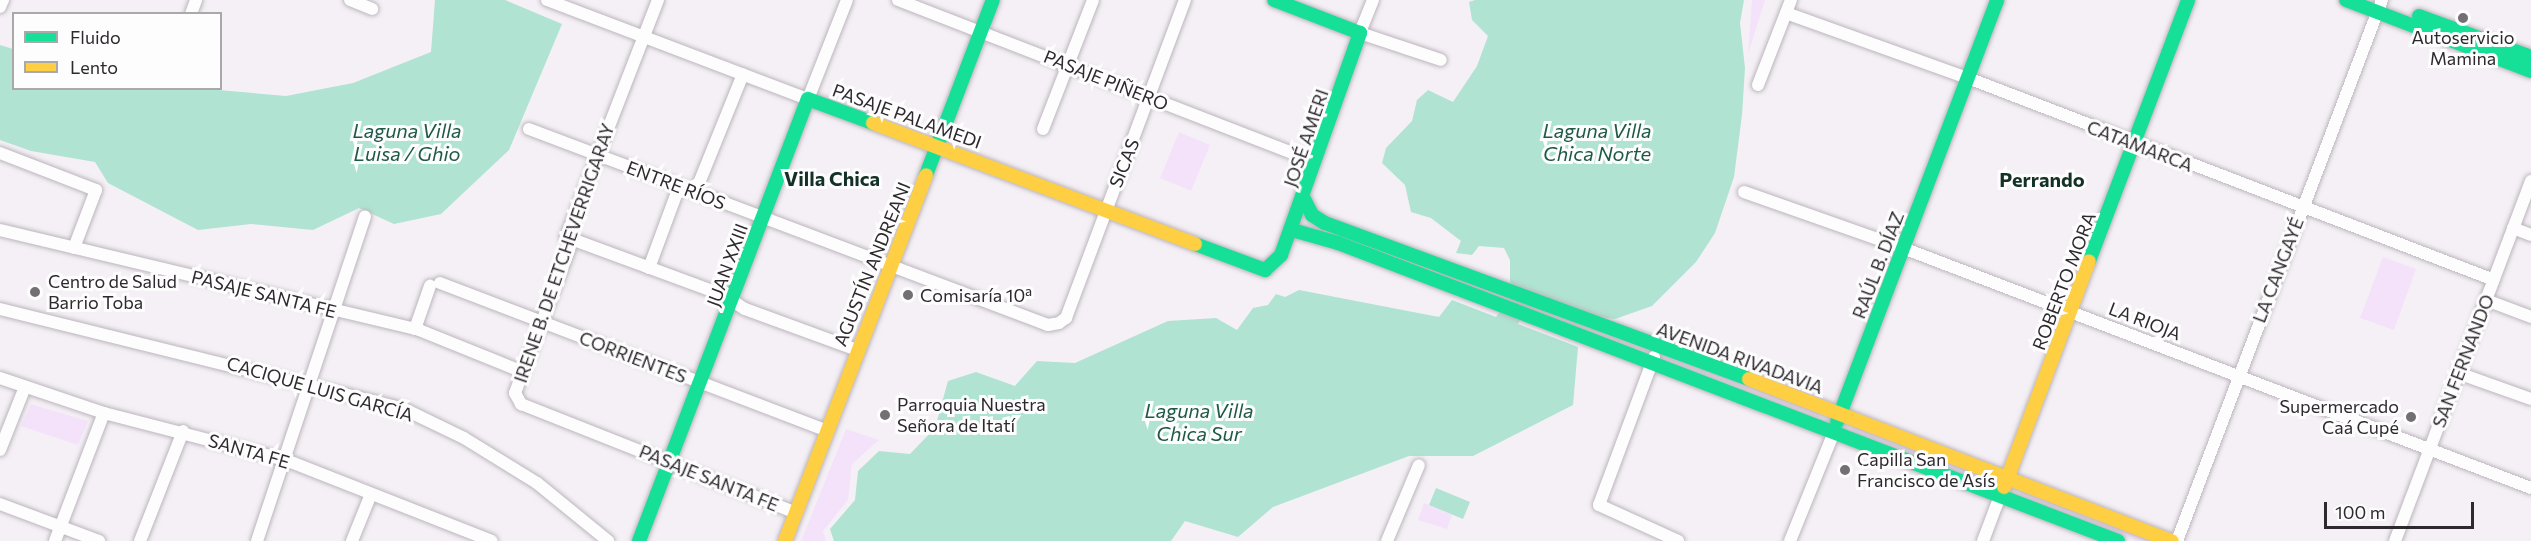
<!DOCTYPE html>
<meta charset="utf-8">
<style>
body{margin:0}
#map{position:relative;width:2531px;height:541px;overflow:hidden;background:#f5f0f6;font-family:Commissioner,sans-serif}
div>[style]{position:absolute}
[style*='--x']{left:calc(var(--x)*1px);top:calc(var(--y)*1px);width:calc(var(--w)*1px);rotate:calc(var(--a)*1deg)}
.green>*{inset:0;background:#f4e2fa}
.water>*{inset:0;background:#b0e3d2}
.roads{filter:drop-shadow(0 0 2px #bbb6bc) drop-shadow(0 0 2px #bbb6bc)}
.street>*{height:12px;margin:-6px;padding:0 6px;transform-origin:6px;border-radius:6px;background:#fefdfe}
.fast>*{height:14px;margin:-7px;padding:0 7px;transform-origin:7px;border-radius:7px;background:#16e098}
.slow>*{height:14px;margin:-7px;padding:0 7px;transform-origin:7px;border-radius:7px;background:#ffcf43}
.dots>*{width:16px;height:16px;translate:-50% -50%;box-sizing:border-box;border:3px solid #fdfdfd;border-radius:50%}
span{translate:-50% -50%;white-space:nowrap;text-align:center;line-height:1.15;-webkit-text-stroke:6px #fdfdfd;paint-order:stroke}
.poi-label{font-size:18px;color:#2d292e}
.left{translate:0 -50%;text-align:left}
.right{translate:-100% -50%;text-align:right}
.street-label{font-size:18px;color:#2d292e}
.water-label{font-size:20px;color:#1e5947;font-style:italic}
.neighbourhood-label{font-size:20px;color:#143127;font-weight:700}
.legend{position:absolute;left:12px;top:12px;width:210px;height:78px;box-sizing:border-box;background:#fdfdfd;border:2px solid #aaa8aa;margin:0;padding:8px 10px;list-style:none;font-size:18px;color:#2d292e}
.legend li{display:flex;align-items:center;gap:12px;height:30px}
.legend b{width:30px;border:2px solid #aaa8aa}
.scale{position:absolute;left:2324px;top:502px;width:150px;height:27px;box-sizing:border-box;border:3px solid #2d292e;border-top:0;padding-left:8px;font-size:18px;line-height:21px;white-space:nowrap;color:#2d292e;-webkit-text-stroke:4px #fdfdfd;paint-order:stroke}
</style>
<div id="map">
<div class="green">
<i style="clip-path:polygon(1752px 0,1765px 0,1748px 54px)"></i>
<i style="clip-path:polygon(1179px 132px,1210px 145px,1191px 191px,1160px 178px)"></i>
<i style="clip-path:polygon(2383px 257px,2416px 269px,2394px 330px,2360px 318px)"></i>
<i style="clip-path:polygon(1661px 320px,1672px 324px,1664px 346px,1653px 343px)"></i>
<i style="clip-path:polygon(1671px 356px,1821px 413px,1819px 418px,1668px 360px)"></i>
<i style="clip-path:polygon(31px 404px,88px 421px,78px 445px,21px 426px)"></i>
<i style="clip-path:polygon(1854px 426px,1990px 479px,1988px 484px,1851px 431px)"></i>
<i style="clip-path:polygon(846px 429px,879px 440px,852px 464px,848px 500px,823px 531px,826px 541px,801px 541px)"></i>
<i style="clip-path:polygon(2022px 491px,2152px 541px,2136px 541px,2019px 497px)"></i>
<i style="clip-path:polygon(1424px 503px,1452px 515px,1447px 529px,1418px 520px)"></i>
</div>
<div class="water">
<i style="clip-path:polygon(435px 0,505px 0,562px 24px,509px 150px,441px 214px,394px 224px,359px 208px,313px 230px,251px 224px,198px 230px,108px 183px,95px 162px,31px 151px,0 140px,0 45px,13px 49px,14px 88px,195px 88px,286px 96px,353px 83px,431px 52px)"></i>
<i style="clip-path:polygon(1475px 0,1744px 0,1740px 23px,1745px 68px,1742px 115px,1734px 177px,1715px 233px,1696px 262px,1652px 306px,1615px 319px,1576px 314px,1535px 297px,1518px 324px,1578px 347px,1573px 405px,1473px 456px,1409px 456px,1273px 507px,1238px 537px,1185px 521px,1171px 541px,834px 541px,830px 529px,855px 500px,858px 471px,879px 451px,910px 454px,935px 428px,948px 381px,976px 372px,1015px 386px,1037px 361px,1075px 363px,1168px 321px,1216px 318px,1237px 330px,1253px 308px,1268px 305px,1276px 294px,1285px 297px,1299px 290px,1439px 317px,1452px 300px,1496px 317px,1516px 289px,1510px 282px,1510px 260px,1504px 248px,1479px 246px,1472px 255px,1456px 253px,1461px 241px,1431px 218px,1411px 212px,1405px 185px,1382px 163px,1386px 148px,1412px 121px,1417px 100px,1428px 90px,1453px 102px,1477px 66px,1488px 36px,1472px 20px,1469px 2px)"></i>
<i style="clip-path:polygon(1436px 488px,1470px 502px,1463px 519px,1429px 505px)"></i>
</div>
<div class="roads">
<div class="street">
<i style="--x:350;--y:0;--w:24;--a:22"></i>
<i style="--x:547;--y:0;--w:279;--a:20.8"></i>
<i style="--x:808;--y:99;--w:106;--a:-68.5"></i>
<i style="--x:658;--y:0;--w:254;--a:111.2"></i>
<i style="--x:566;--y:237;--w:13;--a:77"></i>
<i style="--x:569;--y:250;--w:153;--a:110.7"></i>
<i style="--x:515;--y:393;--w:13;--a:61"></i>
<i style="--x:521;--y:404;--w:296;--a:21.6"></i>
<i style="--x:898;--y:0;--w:446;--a:21.2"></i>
<i style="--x:1373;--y:0;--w:35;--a:112"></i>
<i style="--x:1360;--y:33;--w:85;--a:18.4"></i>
<i style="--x:0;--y:7;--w:8;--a:-67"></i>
<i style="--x:1786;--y:13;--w:193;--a:19.7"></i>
<i style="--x:1968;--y:78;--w:563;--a:21.01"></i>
<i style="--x:191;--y:14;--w:15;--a:-70"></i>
<i style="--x:1758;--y:85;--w:91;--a:-68.8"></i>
<i style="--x:529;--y:129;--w:555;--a:20.69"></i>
<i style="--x:1048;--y:325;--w:11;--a:-10"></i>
<i style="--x:1059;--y:323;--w:9;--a:-36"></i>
<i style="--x:1066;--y:318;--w:340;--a:-69.5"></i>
<i style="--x:1043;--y:129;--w:138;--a:-68.8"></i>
<i style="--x:0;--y:153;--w:103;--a:21.1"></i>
<i style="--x:96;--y:190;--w:62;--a:110.8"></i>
<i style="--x:1744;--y:192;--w:169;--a:19.4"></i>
<i style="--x:1903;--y:248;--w:672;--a:20.92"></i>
<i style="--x:695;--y:193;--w:128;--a:-68"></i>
<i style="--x:2513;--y:228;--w:19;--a:21"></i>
<i style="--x:0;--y:230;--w:431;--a:13.4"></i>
<i style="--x:419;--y:330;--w:112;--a:22"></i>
<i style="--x:566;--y:237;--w:168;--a:20.2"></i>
<i style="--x:724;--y:295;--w:25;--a:34"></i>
<i style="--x:745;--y:309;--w:119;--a:20.1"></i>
<i style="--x:649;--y:268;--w:86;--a:-69.7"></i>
<i style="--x:440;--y:283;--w:414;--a:20.9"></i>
<i style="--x:2486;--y:300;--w:48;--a:20.7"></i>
<i style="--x:0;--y:309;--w:416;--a:13.9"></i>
<i style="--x:404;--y:409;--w:67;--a:25.8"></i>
<i style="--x:464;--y:438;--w:86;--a:31.7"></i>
<i style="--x:537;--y:483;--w:92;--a:39.2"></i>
<i style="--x:415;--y:329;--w:46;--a:-70.8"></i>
<i style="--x:1654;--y:357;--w:158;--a:110.4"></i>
<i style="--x:1599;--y:505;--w:87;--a:24.5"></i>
<i style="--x:2458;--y:373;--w:77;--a:19.6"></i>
<i style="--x:0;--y:378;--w:110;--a:18.6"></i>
<i style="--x:104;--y:413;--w:188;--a:14.5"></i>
<i style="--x:286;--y:460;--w:221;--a:21.5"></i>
<i style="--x:0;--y:450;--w:68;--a:-68.4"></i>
<i style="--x:0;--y:504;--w:106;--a:20.5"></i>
<i style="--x:55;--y:541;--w:137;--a:-69.1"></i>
<i style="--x:140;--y:541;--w:118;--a:-68.6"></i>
<i style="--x:257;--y:541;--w:342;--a:-71.6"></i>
<i style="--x:352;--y:541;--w:51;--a:-68"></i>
<i style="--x:1387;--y:541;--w:82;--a:-67.2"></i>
<i style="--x:1790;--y:541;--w:118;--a:-68"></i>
<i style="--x:1983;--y:541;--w:48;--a:-69.3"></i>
<i style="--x:2177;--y:541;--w:579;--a:-69.25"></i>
<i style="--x:2395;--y:541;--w:385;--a:-69.3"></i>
</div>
<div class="fast">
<i style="--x:2346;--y:0;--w:198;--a:21"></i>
<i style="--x:2419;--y:16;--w:119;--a:20.1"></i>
<i style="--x:926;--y:175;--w:187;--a:-69.1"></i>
<i style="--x:1304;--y:199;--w:18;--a:63"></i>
<i style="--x:1312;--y:215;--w:15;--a:32"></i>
<i style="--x:1325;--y:223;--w:452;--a:20.2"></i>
<i style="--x:1292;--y:230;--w:48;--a:15.8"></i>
<i style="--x:1338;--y:243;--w:835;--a:20.91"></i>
<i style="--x:1195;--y:244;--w:75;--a:20.4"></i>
<i style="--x:1265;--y:270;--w:22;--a:-43"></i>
<i style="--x:1281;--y:255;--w:236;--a:-70.4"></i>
<i style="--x:1360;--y:33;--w:92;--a:-159"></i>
<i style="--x:2089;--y:261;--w:279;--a:-69.2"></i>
<i style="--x:1837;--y:422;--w:451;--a:-69.2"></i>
<i style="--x:639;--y:541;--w:473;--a:-69.1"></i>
<i style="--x:808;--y:99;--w:69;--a:20.3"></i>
</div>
<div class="slow">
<i style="--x:873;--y:123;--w:344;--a:20.6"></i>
<i style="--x:1749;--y:379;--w:453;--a:21"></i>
<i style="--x:2004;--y:487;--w:241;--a:-69.4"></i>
<i style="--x:785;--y:541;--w:392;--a:-68.9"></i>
</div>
</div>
<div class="dots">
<i style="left:2463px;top:18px;background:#736f74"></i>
<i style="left:35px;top:292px;background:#736f74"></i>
<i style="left:908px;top:295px;background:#736f74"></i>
<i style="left:885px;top:415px;background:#736f74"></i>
<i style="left:2411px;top:417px;background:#736f74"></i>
<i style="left:1845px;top:470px;background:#736f74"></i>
</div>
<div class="poi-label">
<span style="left:2463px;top:48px">Autoservicio<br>Mamina</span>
<span class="left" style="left:48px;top:292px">Centro de Salud<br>Barrio Toba</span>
<span class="left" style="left:920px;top:295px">Comisaría 10ª</span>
<span class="left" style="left:897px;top:415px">Parroquia Nuestra<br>Señora de Itatí</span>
<span class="right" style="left:2399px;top:417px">Supermercado<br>Caá Cupé</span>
<span class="left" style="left:1857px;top:470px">Capilla San<br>Francisco de Asís</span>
</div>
<div class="street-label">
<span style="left:1106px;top:80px;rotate:22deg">PASAJE PIÑERO</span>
<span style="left:907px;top:116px;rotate:20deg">PASAJE PALAMEDI</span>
<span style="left:1306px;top:138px;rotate:-71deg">JOSÉ AMERI</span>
<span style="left:2140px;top:146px;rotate:21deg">CATAMARCA</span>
<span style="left:1124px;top:163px;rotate:-68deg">SICAS</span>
<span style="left:676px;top:185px;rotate:21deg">ENTRE RÍOS</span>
<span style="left:564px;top:253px;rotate:-71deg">IRENE B. DE ETCHEVERRIGARAY</span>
<span style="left:872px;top:264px;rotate:-68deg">AGUSTÍN ANDREANI</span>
<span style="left:727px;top:265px;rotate:-70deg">JUAN XXIII</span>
<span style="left:1878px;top:265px;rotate:-69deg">RAÚL B. DÍAZ</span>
<span style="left:2278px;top:270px;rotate:-69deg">LA CANGAYÉ</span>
<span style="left:2064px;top:281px;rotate:-69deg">ROBERTO MORA</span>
<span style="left:264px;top:294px;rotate:14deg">PASAJE SANTA FE</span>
<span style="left:2145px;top:321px;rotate:21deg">LA RIOJA</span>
<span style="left:633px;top:357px;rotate:21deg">CORRIENTES</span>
<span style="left:1740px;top:358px;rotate:20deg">AVENIDA RIVADAVIA</span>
<span style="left:2463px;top:361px;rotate:-69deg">SAN FERNANDO</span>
<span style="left:320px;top:389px;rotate:16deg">CACIQUE LUIS GARCÍA</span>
<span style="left:249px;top:451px;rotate:16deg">SANTA FE</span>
<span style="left:709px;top:478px;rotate:22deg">PASAJE SANTA FE</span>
</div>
<div class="water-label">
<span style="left:1597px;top:142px">Laguna Villa<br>Chica Norte</span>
<span style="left:407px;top:142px">Laguna Villa<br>Luisa / Ghio</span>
<span style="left:1199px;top:422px">Laguna Villa<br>Chica Sur</span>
</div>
<div class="neighbourhood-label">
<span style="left:832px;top:178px">Villa Chica</span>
<span style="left:2042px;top:179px">Perrando</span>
</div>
<ul class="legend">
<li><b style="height:8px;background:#16e098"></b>Fluido</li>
<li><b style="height:8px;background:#ffcf43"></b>Lento</li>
</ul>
<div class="scale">100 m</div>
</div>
